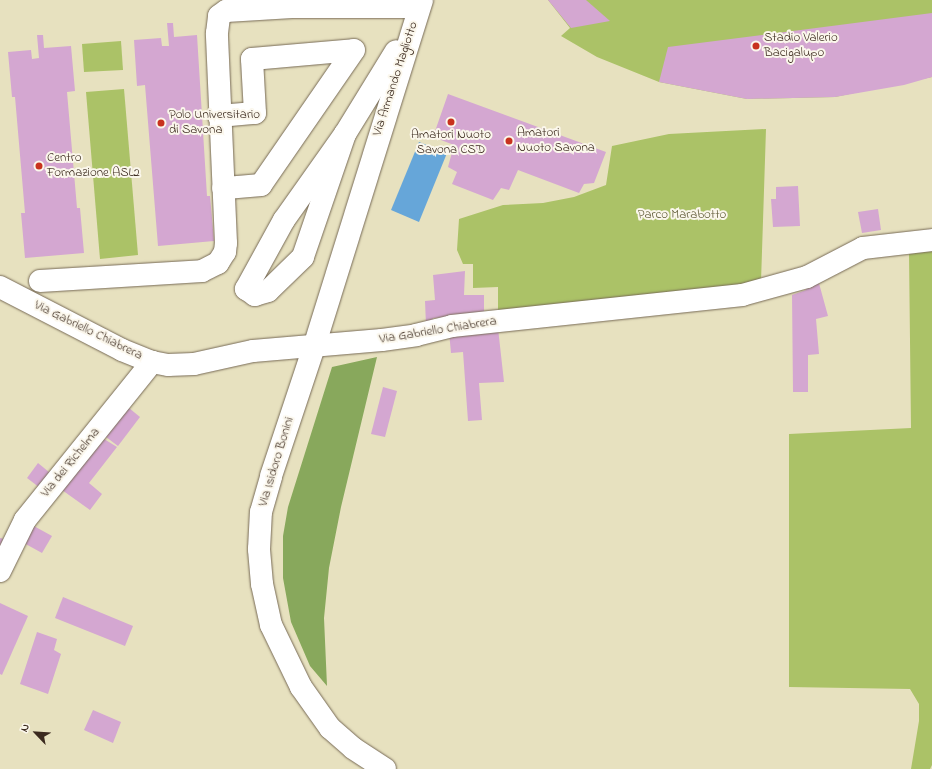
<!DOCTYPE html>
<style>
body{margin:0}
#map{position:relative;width:932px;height:769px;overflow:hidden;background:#e7e1bf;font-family:"Indie Flower",sans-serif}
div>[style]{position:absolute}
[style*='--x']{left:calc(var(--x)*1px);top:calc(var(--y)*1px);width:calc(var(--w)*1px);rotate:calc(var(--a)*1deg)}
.green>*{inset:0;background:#abc267}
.forest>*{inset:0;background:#88a85c}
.water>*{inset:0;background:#66a6d9}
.building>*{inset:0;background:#d4a7d1}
.roads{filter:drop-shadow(0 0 1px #776a56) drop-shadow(0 0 1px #776a56)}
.minor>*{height:22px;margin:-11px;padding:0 11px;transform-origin:11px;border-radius:11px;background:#fff}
.dots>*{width:11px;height:11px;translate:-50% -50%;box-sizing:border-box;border:2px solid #fbf7ec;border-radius:50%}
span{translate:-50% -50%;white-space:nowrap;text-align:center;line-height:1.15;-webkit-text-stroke:4px #fbf7ec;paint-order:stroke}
.poi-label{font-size:13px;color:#3b2a1e}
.left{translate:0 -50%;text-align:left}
.street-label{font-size:13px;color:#3b2a1e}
.park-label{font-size:13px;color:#5d5834}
.north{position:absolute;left:16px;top:713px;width:40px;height:40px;-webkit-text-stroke:3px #fbf7ec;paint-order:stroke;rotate:295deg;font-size:11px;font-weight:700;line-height:16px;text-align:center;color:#3b2a1e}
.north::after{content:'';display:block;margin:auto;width:14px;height:18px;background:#3b2a1e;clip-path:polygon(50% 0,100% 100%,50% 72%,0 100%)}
</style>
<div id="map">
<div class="green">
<i style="clip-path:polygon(548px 0,932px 0,932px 77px,835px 97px,747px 99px,659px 82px,597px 57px,561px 36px,570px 28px)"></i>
<i style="clip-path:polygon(121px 41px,123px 70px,84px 72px,82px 44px)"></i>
<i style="clip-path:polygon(124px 89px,138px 255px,100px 259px,86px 92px)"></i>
<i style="clip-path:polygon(766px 129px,761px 282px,727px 294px,498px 311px,498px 287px,473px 288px,473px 264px,463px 264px,457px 250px,459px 219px,503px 205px,543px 203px,574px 197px,606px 185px,612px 146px,669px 134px)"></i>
<i style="clip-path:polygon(932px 251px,932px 765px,930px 769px,911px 769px,919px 721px,919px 704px,910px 689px,789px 687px,789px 434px,911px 428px,909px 254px)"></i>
</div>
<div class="forest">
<i style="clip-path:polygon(377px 357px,341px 507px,329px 568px,324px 618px,327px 686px,310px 666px,291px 622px,283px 578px,283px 536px,288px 507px,332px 367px)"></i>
</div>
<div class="water">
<i style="clip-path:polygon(419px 142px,447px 153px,419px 222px,391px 210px)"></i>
</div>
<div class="building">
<i style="clip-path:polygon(548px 0,586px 0,610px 21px,571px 28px)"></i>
<i style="clip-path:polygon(932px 13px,932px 77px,904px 85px,835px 97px,747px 99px,659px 82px,668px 47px)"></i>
<i style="clip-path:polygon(167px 23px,173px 23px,174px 37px,197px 35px,207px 196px,210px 196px,214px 241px,158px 246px,145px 85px,137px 86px,134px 40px,161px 38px,162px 46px,169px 46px)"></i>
<i style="clip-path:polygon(37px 35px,43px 35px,44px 48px,71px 46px,75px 91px,67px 92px,77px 208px,80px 208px,84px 253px,25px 258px,21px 213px,25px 213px,15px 97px,12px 97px,8px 52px,31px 50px,32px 59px,39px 58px)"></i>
<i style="clip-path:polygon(448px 94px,606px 152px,594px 183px,584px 184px,579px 193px,518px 170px,509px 190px,501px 188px,493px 200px,452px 184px,457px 172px,448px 167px,454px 145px,433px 137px)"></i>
<i style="clip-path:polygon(798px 186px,800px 226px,773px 227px,771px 199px,776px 199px,776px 187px)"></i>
<i style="clip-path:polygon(878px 209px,881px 230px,862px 233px,858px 212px)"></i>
<i style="clip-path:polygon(465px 271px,464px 295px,484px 295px,484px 316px,433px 318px,433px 324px,426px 325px,425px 301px,435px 300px,433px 275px)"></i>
<i style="clip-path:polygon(817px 276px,828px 316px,816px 319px,819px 354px,808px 355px,808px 392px,793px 392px,792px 295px,806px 290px,804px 284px)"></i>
<i style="clip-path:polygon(498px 328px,504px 382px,479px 383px,482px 420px,468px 421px,463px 352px,451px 353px,449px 332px)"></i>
<i style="clip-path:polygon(383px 387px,397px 391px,385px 437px,371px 434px)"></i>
<i style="clip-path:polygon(129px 408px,140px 417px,118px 446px,106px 437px)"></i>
<i style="clip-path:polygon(104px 439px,117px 447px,89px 483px,102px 494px,90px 510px,62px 490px)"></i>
<i style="clip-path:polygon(38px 463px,55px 477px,44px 491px,27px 478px)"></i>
<i style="clip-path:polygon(32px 525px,52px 536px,42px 553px,22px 542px)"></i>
<i style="clip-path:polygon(0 538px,5px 539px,0 557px)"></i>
<i style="clip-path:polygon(63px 597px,133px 626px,125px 646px,55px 618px)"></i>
<i style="clip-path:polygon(0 603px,28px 616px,2px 675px,0 674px)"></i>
<i style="clip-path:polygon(37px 632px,57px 639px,54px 650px,61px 654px,48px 694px,20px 684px)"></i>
<i style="clip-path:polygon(93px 710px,121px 722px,113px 743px,84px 730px)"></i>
</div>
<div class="roads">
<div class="minor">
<i style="--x:219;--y:116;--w:36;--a:-5"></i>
<i style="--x:255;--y:113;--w:54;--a:-93.2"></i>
<i style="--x:252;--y:59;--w:102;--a:-5"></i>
<i style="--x:354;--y:50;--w:164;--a:124.6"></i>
<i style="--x:261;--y:185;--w:38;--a:175"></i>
<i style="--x:345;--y:134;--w:130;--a:108.9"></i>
<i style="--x:303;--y:257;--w:49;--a:135.8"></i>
<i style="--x:268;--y:291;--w:14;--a:163"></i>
<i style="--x:255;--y:295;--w:11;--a:-146"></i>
<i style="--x:246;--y:289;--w:79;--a:-61.2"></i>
<i style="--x:284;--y:220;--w:105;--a:-54.7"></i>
<i style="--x:345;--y:134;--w:97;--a:-58.4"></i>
<i style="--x:40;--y:281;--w:162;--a:-3.5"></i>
<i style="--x:202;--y:271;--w:18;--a:-27"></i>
<i style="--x:218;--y:263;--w:13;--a:-58"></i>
<i style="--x:225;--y:252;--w:9;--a:-84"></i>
<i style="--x:226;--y:243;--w:210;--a:-92.5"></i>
<i style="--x:217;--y:33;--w:17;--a:-83"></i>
<i style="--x:219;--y:16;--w:9;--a:-36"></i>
<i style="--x:226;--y:11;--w:66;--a:-3.5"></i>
<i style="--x:292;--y:7;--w:119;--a:0"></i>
<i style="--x:0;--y:287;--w:137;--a:27.3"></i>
<i style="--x:122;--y:350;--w:32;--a:22"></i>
<i style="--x:152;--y:362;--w:16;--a:11"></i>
<i style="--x:168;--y:365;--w:26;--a:-2"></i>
<i style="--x:194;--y:364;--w:60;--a:-12.4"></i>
<i style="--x:253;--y:351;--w:129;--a:-4.9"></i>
<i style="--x:382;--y:340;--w:34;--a:-8"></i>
<i style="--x:416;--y:335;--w:37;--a:-14"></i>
<i style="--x:452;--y:326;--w:292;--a:-6.1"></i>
<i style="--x:742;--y:295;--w:67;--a:-15.5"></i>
<i style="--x:807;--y:277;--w:63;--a:-27.4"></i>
<i style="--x:863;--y:248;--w:69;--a:-6.6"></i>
<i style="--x:0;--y:571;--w:57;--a:-63.9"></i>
<i style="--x:25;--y:520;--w:203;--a:-51.2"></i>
<i style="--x:385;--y:769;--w:38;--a:-147"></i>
<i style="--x:353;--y:748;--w:30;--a:-139"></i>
<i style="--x:330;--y:728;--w:50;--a:-125.3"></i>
<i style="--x:301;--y:687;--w:69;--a:-115.8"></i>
<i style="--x:271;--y:625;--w:42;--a:-102.4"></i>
<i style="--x:262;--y:584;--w:35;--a:-95"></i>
<i style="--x:259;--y:549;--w:37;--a:-87"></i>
<i style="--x:261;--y:512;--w:37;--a:-74"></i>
<i style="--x:271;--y:476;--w:136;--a:-71.6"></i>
<i style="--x:314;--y:347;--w:363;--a:-72.7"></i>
</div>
</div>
<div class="dots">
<i style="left:756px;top:46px;background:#c8321e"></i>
<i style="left:451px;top:122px;background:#c8321e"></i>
<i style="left:161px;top:123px;background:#c8321e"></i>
<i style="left:509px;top:141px;background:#c8321e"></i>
<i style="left:39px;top:166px;background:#c8321e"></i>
</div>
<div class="poi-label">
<span class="left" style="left:764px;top:46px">Stadio Valerio<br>Bacigalupo</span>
<span class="left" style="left:169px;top:123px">Polo Universitario<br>di Savona</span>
<span class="left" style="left:517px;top:141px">Amatori<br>Nuoto Savona</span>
<span style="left:451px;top:143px">Amatori Nuoto<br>Savona CSD</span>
<span class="left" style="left:47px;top:166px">Centro<br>Formazione ASL2</span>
</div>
<div class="street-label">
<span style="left:396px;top:79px;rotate:-72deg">Via Armando Magliotto</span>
<span style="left:88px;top:331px;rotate:26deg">Via Gabriello Chiabrera</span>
<span style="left:438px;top:331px;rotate:-9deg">Via Gabriello Chiabrera</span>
<span style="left:277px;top:462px;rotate:-73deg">Via Isidoro Bonini</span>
<span style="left:71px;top:463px;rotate:-51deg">Via dei Richelma</span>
</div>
<div class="park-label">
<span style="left:682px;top:215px">Parco Marabotto</span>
</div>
<div class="north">N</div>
</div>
